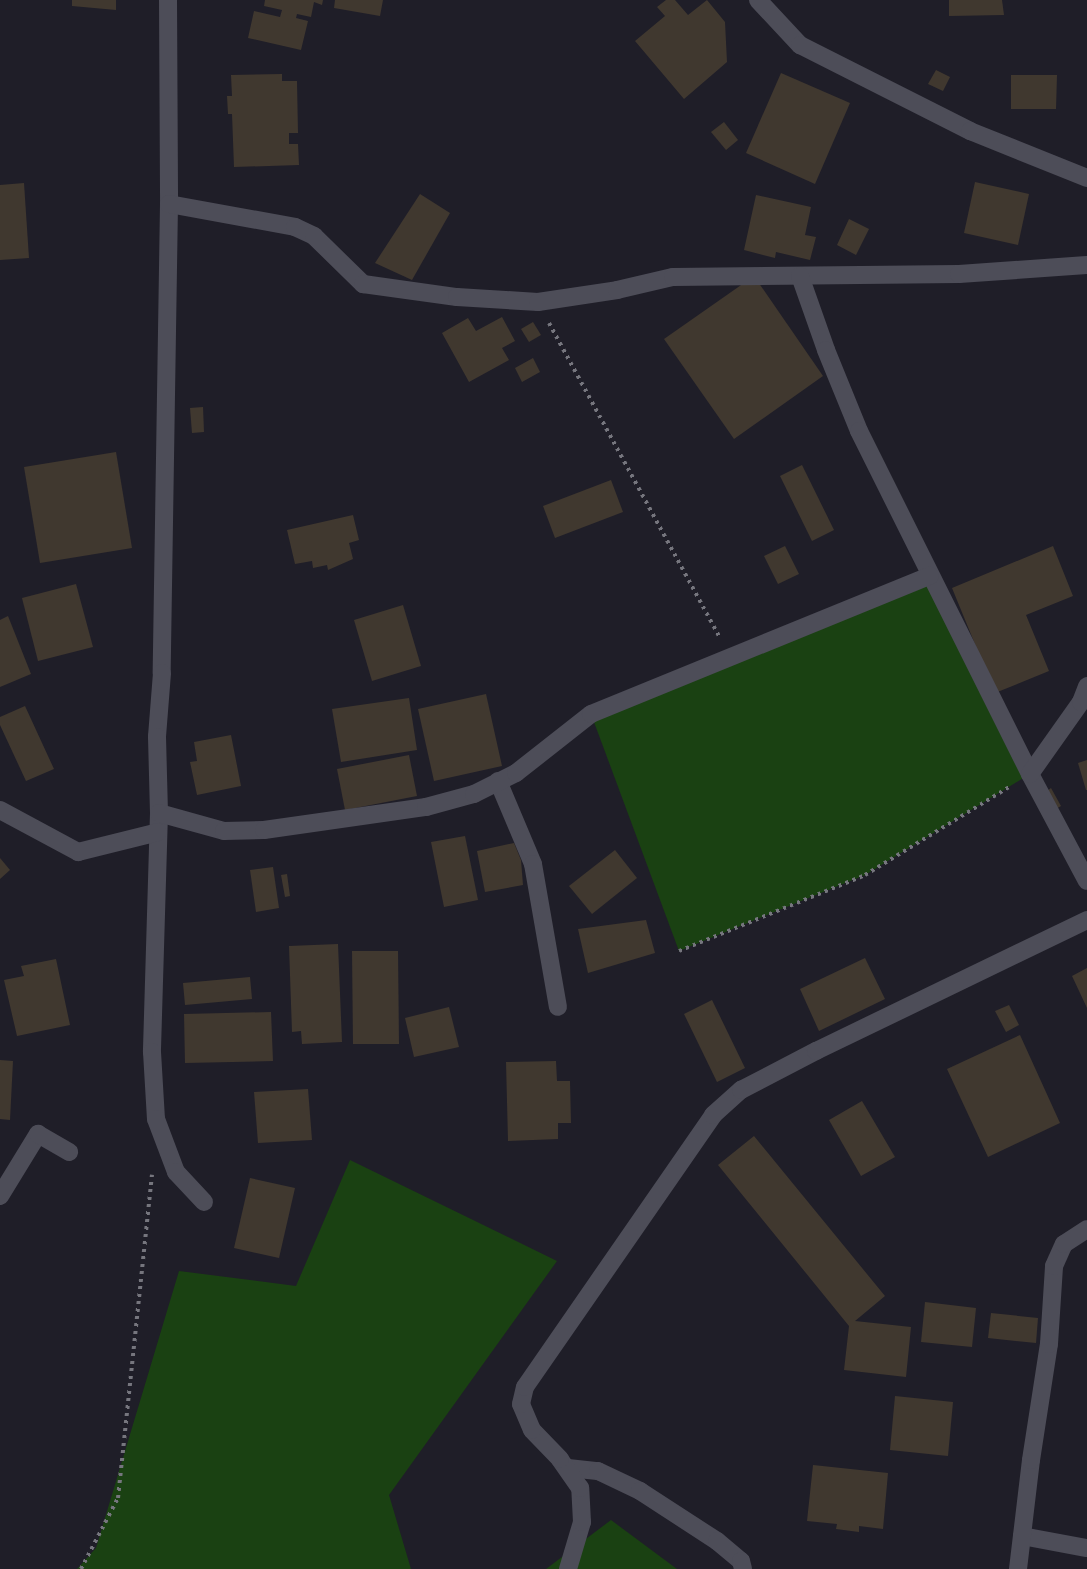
<!DOCTYPE html>
<style>
body{margin:0}
#map{position:relative;width:1087px;height:1569px;overflow:hidden;background:#1f1e28;font-family:Bitter,serif}
div>[style]{position:absolute}
[style*='--x']{left:calc(var(--x)*1px);top:calc(var(--y)*1px);width:calc(var(--w)*1px);rotate:calc(var(--a)*1deg)}
.green>*{inset:0;background:#1a4112}
.building>*{inset:0;background:#40382f}
.path>*{height:4px;margin-top:-2px;transform-origin:0;background:repeating-linear-gradient(90deg,#76767e 0 3px,transparent 0 7.5px)}
.minor>*{height:18px;margin:-9px;padding:0 9px;transform-origin:9px;border-radius:9px;background:#4d4d58}
span{translate:-50% -50%;white-space:nowrap;text-align:center;line-height:1.15;-webkit-text-stroke:5px #16151e;paint-order:stroke}
</style>
<div id="map">
<div class="green">
<i style="clip-path:polygon(930px 576px,1030px 774px,865px 875px,679px 951px,591px 714px)"></i>
<i style="clip-path:polygon(350px 1160px,557px 1261px,389px 1495px,411px 1569px,77px 1569px,96px 1548px,179px 1271px,296px 1286px)"></i>
<i style="clip-path:polygon(611px 1520px,677px 1569px,546px 1569px)"></i>
</div>
<div class="building">
<i style="clip-path:polygon(72px 0,116px 0,116px 10px,72px 6px)"></i>
<i style="clip-path:polygon(265px 0,323px 0,322px 5px,314px 2px,311px 17px,297px 14px,296px 18px,308px 21px,301px 50px,248px 38px,254px 11px,280px 17px,282px 10px,264px 6px)"></i>
<i style="clip-path:polygon(335px 0,383px 0,380px 16px,334px 8px)"></i>
<i style="clip-path:polygon(666px 0,675px 0,688px 15px,707px 0,725px 22px,727px 62px,684px 99px,635px 41px,665px 16px,657px 7px)"></i>
<i style="clip-path:polygon(949px 0,1002px 0,1004px 15px,949px 16px)"></i>
<i style="clip-path:polygon(936px 70px,950px 77px,943px 91px,928px 84px)"></i>
<i style="clip-path:polygon(781px 73px,850px 103px,815px 184px,746px 153px)"></i>
<i style="clip-path:polygon(282px 74px,282px 81px,297px 81px,298px 133px,289px 133px,289px 144px,298px 144px,299px 165px,234px 167px,232px 114px,228px 114px,227px 96px,232px 96px,231px 75px)"></i>
<i style="clip-path:polygon(1011px 75px,1057px 75px,1056px 109px,1011px 109px)"></i>
<i style="clip-path:polygon(724px 122px,738px 140px,726px 150px,711px 132px)"></i>
<i style="clip-path:polygon(975px 182px,1029px 194px,1018px 245px,964px 233px)"></i>
<i style="clip-path:polygon(24px 183px,29px 258px,0 260px,0 185px)"></i>
<i style="clip-path:polygon(420px 194px,450px 213px,412px 280px,375px 263px)"></i>
<i style="clip-path:polygon(756px 195px,811px 207px,805px 235px,816px 237px,810px 260px,776px 252px,775px 258px,744px 250px)"></i>
<i style="clip-path:polygon(849px 219px,869px 229px,856px 255px,837px 245px)"></i>
<i style="clip-path:polygon(754px 276px,823px 376px,734px 439px,664px 339px)"></i>
<i style="clip-path:polygon(502px 317px,515px 341px,502px 348px,509px 360px,469px 382px,442px 333px,468px 318px,476px 331px)"></i>
<i style="clip-path:polygon(533px 322px,541px 335px,529px 342px,521px 329px)"></i>
<i style="clip-path:polygon(533px 358px,540px 372px,522px 382px,515px 368px)"></i>
<i style="clip-path:polygon(203px 407px,204px 432px,192px 433px,190px 408px)"></i>
<i style="clip-path:polygon(116px 452px,132px 548px,40px 563px,24px 467px)"></i>
<i style="clip-path:polygon(802px 465px,834px 530px,812px 541px,780px 476px)"></i>
<i style="clip-path:polygon(611px 480px,623px 512px,555px 538px,543px 506px)"></i>
<i style="clip-path:polygon(353px 515px,359px 540px,349px 543px,353px 559px,328px 570px,327px 565px,313px 568px,312px 561px,295px 564px,287px 530px)"></i>
<i style="clip-path:polygon(785px 546px,799px 574px,778px 584px,764px 556px)"></i>
<i style="clip-path:polygon(1053px 546px,1073px 596px,1026px 615px,1049px 671px,995px 693px,952px 588px)"></i>
<i style="clip-path:polygon(76px 584px,93px 647px,38px 661px,22px 598px)"></i>
<i style="clip-path:polygon(403px 605px,421px 666px,372px 681px,354px 620px)"></i>
<i style="clip-path:polygon(8px 616px,31px 674px,0 687px,0 620px)"></i>
<i style="clip-path:polygon(486px 694px,502px 766px,434px 781px,418px 709px)"></i>
<i style="clip-path:polygon(409px 698px,417px 750px,341px 762px,332px 709px)"></i>
<i style="clip-path:polygon(25px 706px,54px 769px,26px 781px,0 725px,0 717px)"></i>
<i style="clip-path:polygon(231px 735px,241px 786px,197px 795px,190px 762px,197px 761px,194px 742px)"></i>
<i style="clip-path:polygon(409px 755px,417px 796px,345px 810px,337px 769px)"></i>
<i style="clip-path:polygon(1087px 760px,1087px 790px,1086px 790px,1078px 763px)"></i>
<i style="clip-path:polygon(1051px 788px,1061px 806px,1056px 809px,1047px 791px)"></i>
<i style="clip-path:polygon(465px 836px,478px 900px,444px 907px,431px 842px)"></i>
<i style="clip-path:polygon(514px 843px,521px 860px,523px 885px,485px 892px,477px 851px)"></i>
<i style="clip-path:polygon(615px 850px,637px 878px,592px 914px,569px 886px)"></i>
<i style="clip-path:polygon(0 858px,10px 870px,0 879px)"></i>
<i style="clip-path:polygon(273px 867px,279px 908px,256px 912px,250px 870px)"></i>
<i style="clip-path:polygon(287px 874px,290px 896px,285px 897px,281px 875px)"></i>
<i style="clip-path:polygon(646px 920px,655px 953px,588px 973px,578px 929px)"></i>
<i style="clip-path:polygon(338px 944px,342px 1042px,302px 1044px,301px 1031px,292px 1032px,289px 946px)"></i>
<i style="clip-path:polygon(352px 951px,398px 951px,399px 1044px,353px 1044px)"></i>
<i style="clip-path:polygon(865px 958px,885px 999px,819px 1031px,800px 989px)"></i>
<i style="clip-path:polygon(56px 959px,70px 1025px,17px 1036px,4px 980px,24px 976px,21px 966px)"></i>
<i style="clip-path:polygon(1087px 968px,1087px 1008px,1072px 976px)"></i>
<i style="clip-path:polygon(250px 977px,252px 999px,185px 1005px,183px 983px)"></i>
<i style="clip-path:polygon(712px 1000px,745px 1068px,717px 1082px,684px 1014px)"></i>
<i style="clip-path:polygon(1009px 1005px,1019px 1025px,1006px 1032px,995px 1011px)"></i>
<i style="clip-path:polygon(449px 1007px,459px 1047px,414px 1057px,405px 1018px)"></i>
<i style="clip-path:polygon(271px 1012px,273px 1061px,185px 1063px,184px 1014px)"></i>
<i style="clip-path:polygon(1020px 1035px,1060px 1123px,988px 1157px,947px 1069px)"></i>
<i style="clip-path:polygon(0 1060px,13px 1061px,10px 1120px,0 1119px)"></i>
<i style="clip-path:polygon(556px 1061px,557px 1081px,570px 1081px,571px 1123px,558px 1123px,558px 1139px,508px 1141px,506px 1062px)"></i>
<i style="clip-path:polygon(308px 1089px,312px 1140px,258px 1143px,254px 1092px)"></i>
<i style="clip-path:polygon(862px 1101px,895px 1157px,861px 1176px,829px 1120px)"></i>
<i style="clip-path:polygon(754px 1136px,885px 1296px,855px 1321px,911px 1327px,906px 1377px,844px 1370px,849px 1326px,718px 1165px)"></i>
<i style="clip-path:polygon(250px 1178px,295px 1188px,279px 1258px,234px 1248px)"></i>
<i style="clip-path:polygon(925px 1302px,976px 1308px,972px 1347px,921px 1342px)"></i>
<i style="clip-path:polygon(991px 1313px,1038px 1318px,1036px 1343px,988px 1338px)"></i>
<i style="clip-path:polygon(895px 1396px,953px 1402px,948px 1456px,890px 1450px)"></i>
<i style="clip-path:polygon(813px 1465px,888px 1473px,883px 1529px,859px 1526px,859px 1532px,836px 1529px,837px 1524px,807px 1521px)"></i>
</div>
<div class="path">
<i style="--x:549;--y:323;--w:358;--a:61.5"></i>
<i style="--x:679;--y:951;--w:201;--a:-22.2"></i>
<i style="--x:865;--y:875;--w:171;--a:-31.4"></i>
<i style="--x:81;--y:1569;--w:80;--a:-62.5"></i>
<i style="--x:118;--y:1498;--w:325;--a:-84"></i>
</div>
<div class="minor">
<i style="--x:168;--y:0;--w:204;--a:89.7"></i>
<i style="--x:169;--y:204;--w:469;--a:90.9"></i>
<i style="--x:162;--y:673;--w:64;--a:94.5"></i>
<i style="--x:157;--y:737;--w:76;--a:88.5"></i>
<i style="--x:159;--y:813;--w:239;--a:91.7"></i>
<i style="--x:152;--y:1052;--w:67;--a:86.6"></i>
<i style="--x:156;--y:1119;--w:57;--a:69.3"></i>
<i style="--x:176;--y:1172;--w:41;--a:47"></i>
<i style="--x:758;--y:0;--w:62;--a:47"></i>
<i style="--x:800;--y:45;--w:191;--a:26.8"></i>
<i style="--x:970;--y:131;--w:126;--a:21.9"></i>
<i style="--x:169;--y:204;--w:128;--a:10.3"></i>
<i style="--x:295;--y:227;--w:21;--a:25"></i>
<i style="--x:314;--y:236;--w:69;--a:44.4"></i>
<i style="--x:363;--y:284;--w:95;--a:7.9"></i>
<i style="--x:457;--y:297;--w:81;--a:3.5"></i>
<i style="--x:538;--y:302;--w:80;--a:-8.6"></i>
<i style="--x:617;--y:290;--w:57;--a:-13.1"></i>
<i style="--x:673;--y:277;--w:286;--a:-0.6"></i>
<i style="--x:959;--y:274;--w:128;--a:-4"></i>
<i style="--x:800;--y:276;--w:78;--a:70.6"></i>
<i style="--x:826;--y:350;--w:87;--a:67.8"></i>
<i style="--x:859;--y:431;--w:383;--a:63.5"></i>
<i style="--x:1030;--y:774;--w:121;--a:62"></i>
<i style="--x:1030;--y:774;--w:88;--a:-54.7"></i>
<i style="--x:1081;--y:702;--w:17;--a:-69"></i>
<i style="--x:498;--y:781;--w:90;--a:67.1"></i>
<i style="--x:533;--y:864;--w:145;--a:80.1"></i>
<i style="--x:0;--y:810;--w:89;--a:28.3"></i>
<i style="--x:78;--y:852;--w:82;--a:-14"></i>
<i style="--x:159;--y:813;--w:67;--a:15.5"></i>
<i style="--x:224;--y:831;--w:40;--a:-1.4"></i>
<i style="--x:264;--y:830;--w:164;--a:-8.1"></i>
<i style="--x:426;--y:807;--w:50;--a:-15.2"></i>
<i style="--x:474;--y:794;--w:47;--a:-26.6"></i>
<i style="--x:516;--y:773;--w:95;--a:-38.2"></i>
<i style="--x:591;--y:714;--w:366;--a:-22.2"></i>
<i style="--x:0;--y:1196;--w:73;--a:-58.5"></i>
<i style="--x:38;--y:1134;--w:36;--a:30"></i>
<i style="--x:568;--y:1468;--w:30;--a:6"></i>
<i style="--x:598;--y:1471;--w:47;--a:25.5"></i>
<i style="--x:640;--y:1491;--w:92;--a:33"></i>
<i style="--x:717;--y:1541;--w:31;--a:40"></i>
<i style="--x:741;--y:1561;--w:8;--a:76"></i>
<i style="--x:1022;--y:1536;--w:66;--a:10.5"></i>
<i style="--x:568;--y:1569;--w:49;--a:-73.4"></i>
<i style="--x:582;--y:1522;--w:34;--a:-93"></i>
<i style="--x:580;--y:1488;--w:35;--a:-125"></i>
<i style="--x:560;--y:1459;--w:40;--a:-134"></i>
<i style="--x:532;--y:1430;--w:28;--a:-113"></i>
<i style="--x:521;--y:1404;--w:17;--a:-77"></i>
<i style="--x:525;--y:1387;--w:331;--a:-55.3"></i>
<i style="--x:713;--y:1115;--w:38;--a:-42"></i>
<i style="--x:741;--y:1090;--w:85;--a:-27.5"></i>
<i style="--x:816;--y:1051;--w:301;--a:-25.8"></i>
<i style="--x:1018;--y:1569;--w:110;--a:-83.2"></i>
<i style="--x:1031;--y:1460;--w:117;--a:-81.2"></i>
<i style="--x:1049;--y:1344;--w:78;--a:-86.3"></i>
<i style="--x:1054;--y:1266;--w:24;--a:-66"></i>
<i style="--x:1064;--y:1244;--w:27;--a:-33"></i>
</div>
</div>
